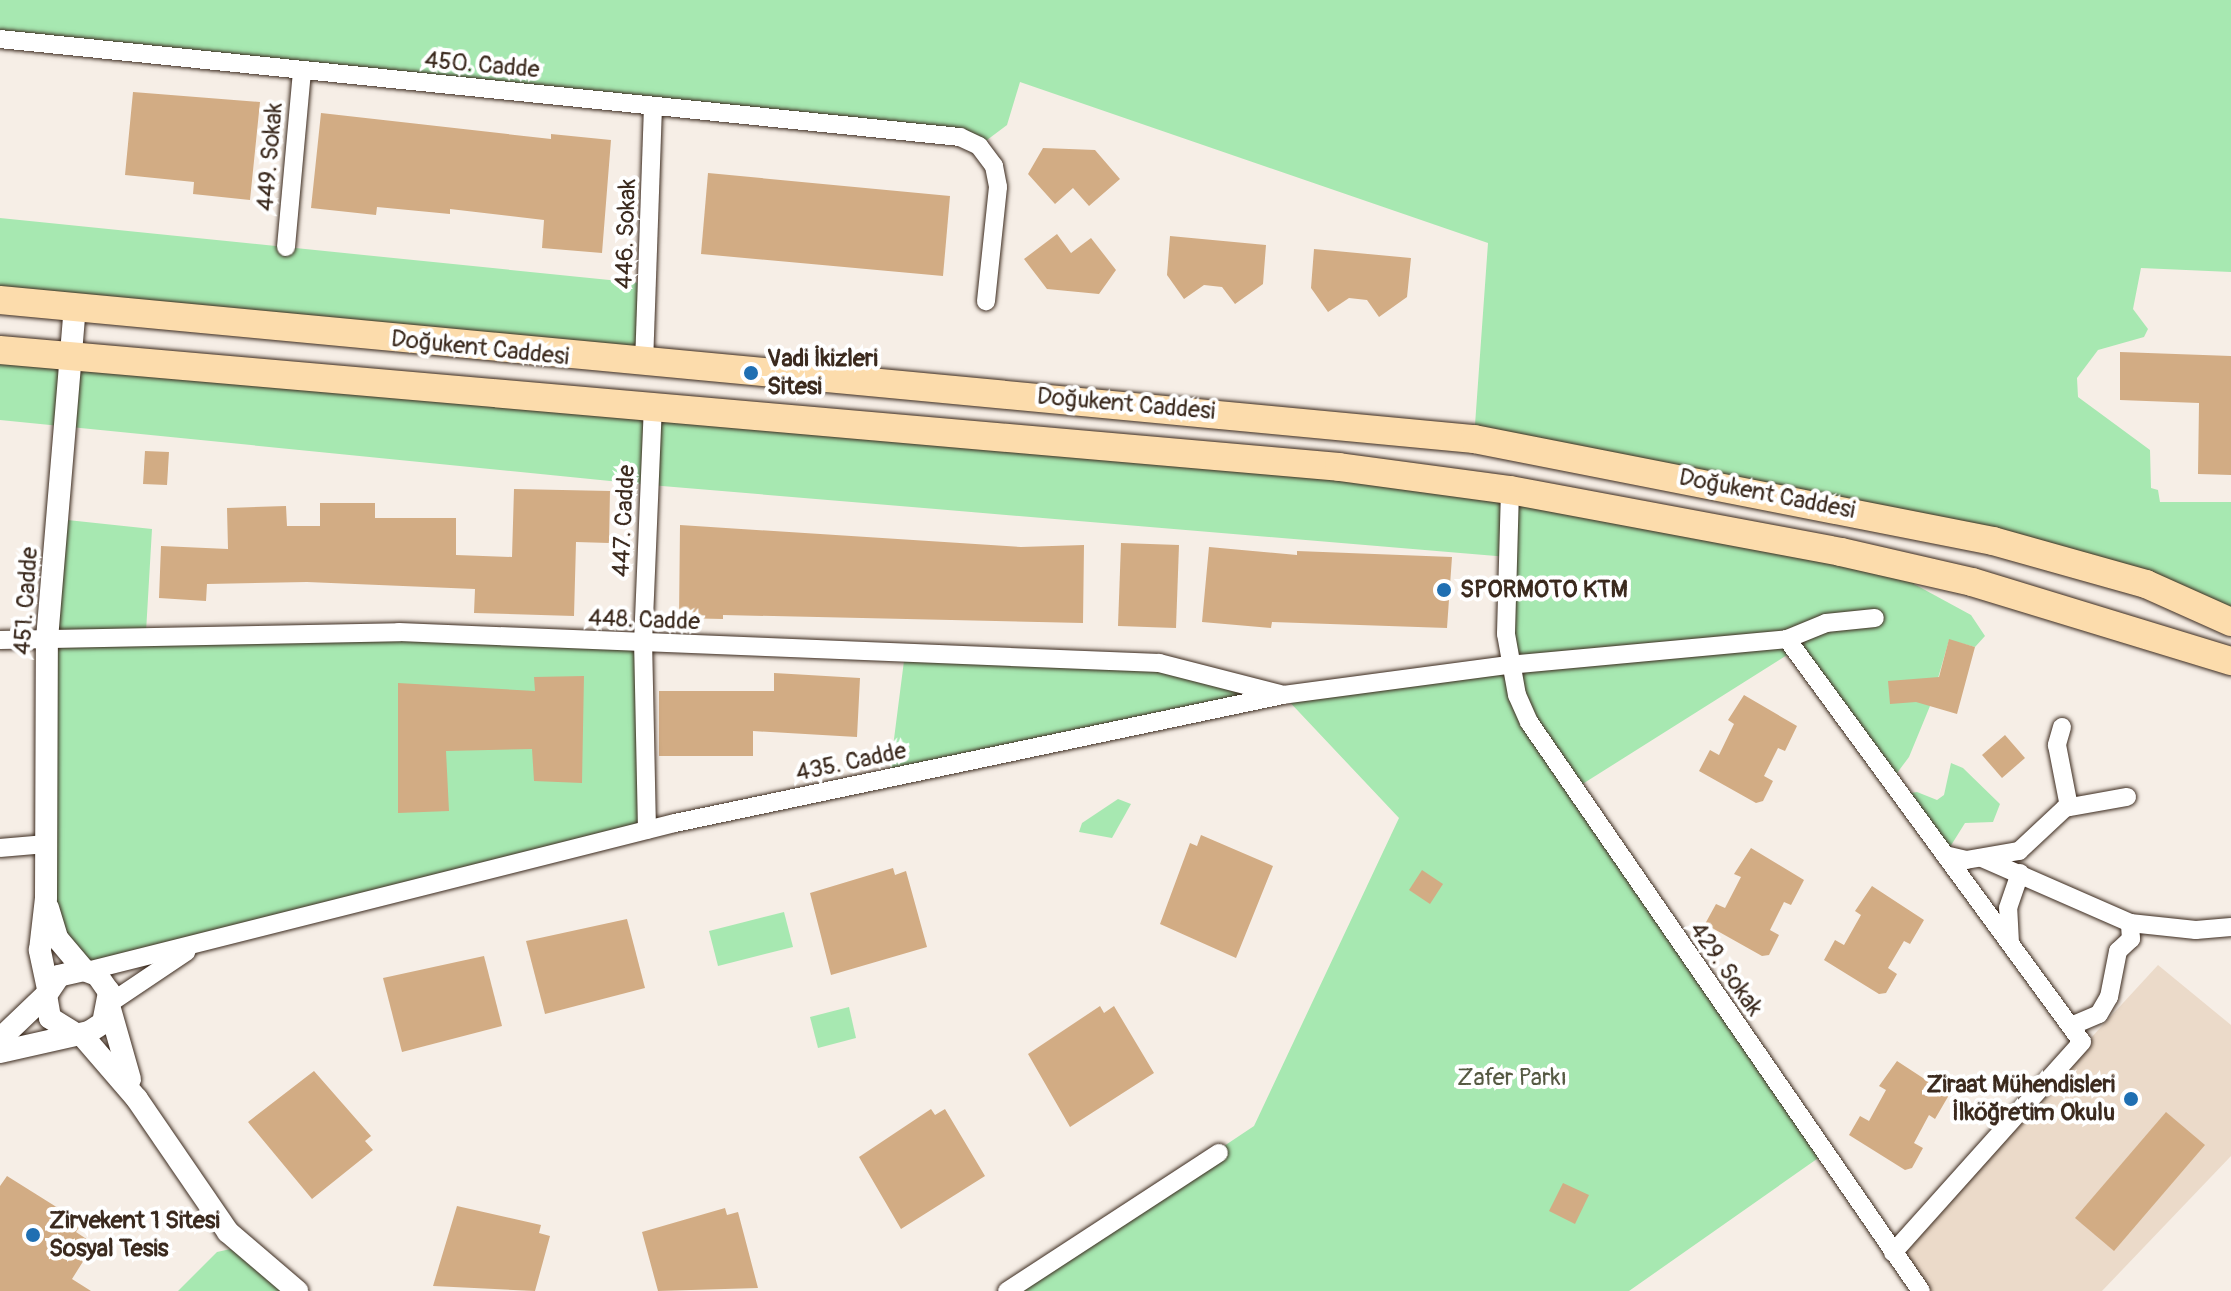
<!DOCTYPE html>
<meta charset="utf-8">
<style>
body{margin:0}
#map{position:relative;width:2231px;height:1291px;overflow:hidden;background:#f6eee6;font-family:Pangolin,sans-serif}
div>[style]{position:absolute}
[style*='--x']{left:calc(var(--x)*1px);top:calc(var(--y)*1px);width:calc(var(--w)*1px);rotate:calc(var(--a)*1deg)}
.built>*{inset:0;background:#ebdac9}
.green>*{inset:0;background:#a7e8b1}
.building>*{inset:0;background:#d2ac84}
.roads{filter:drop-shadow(0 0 2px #3b2a1e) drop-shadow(0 0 2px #3b2a1e)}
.minor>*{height:18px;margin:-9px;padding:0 9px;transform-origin:9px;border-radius:9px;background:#fff}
.tertiary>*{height:22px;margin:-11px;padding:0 11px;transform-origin:11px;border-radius:11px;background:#fff}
.primary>*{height:28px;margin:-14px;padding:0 14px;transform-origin:14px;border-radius:14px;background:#fcdcac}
.dots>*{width:22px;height:22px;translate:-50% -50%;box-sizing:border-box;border:4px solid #fff;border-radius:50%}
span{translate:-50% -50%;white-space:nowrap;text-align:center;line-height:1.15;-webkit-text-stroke:8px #fff;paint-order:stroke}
.street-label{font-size:24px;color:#3b2a1e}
.poi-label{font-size:24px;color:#3b2a1e;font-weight:700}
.left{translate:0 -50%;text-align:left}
.right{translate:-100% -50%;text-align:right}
.park-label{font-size:24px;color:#565a43}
</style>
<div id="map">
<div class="built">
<i style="clip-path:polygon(2158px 965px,2231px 1025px,2231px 1156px,2102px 1291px,1921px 1291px,1893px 1253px)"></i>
</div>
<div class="green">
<i style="clip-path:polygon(0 0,2231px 0,2231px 272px,2141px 268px,2133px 309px,2148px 329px,2144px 337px,2098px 350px,2077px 378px,2078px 397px,2150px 450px,2151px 488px,2158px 490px,2160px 502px,2231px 502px,2231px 622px,2146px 584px,1474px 439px,1488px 243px,1020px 82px,1007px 125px,979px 146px,0 39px)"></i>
<i style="clip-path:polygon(0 218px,649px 284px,644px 364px,0 300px)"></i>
<i style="clip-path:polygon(0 350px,1510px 490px,1925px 571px,1914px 584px,1971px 615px,1985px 636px,1975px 647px,1949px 640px,1930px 706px,1909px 757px,1891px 781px,1795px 650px,1573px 790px,1824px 1154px,1629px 1291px,1007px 1291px,1254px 1126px,1399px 818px,1283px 695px,889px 778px,905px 653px,1159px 663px,1283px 695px,1508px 665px,1508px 557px,650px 485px,0 420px)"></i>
<i style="clip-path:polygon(58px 519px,152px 529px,146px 632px,643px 643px,647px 830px,87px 971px,50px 921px)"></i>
<i style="clip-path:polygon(1951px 763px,1963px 768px,2000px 804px,1993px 822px,1965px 823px,1945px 855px,1905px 794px,1917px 792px,1937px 800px,1944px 795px)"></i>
<i style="clip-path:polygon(1118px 799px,1131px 804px,1112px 838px,1079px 832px,1082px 823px)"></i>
<i style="clip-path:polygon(784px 912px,793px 947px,718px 966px,709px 931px)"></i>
<i style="clip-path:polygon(849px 1007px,856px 1038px,818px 1048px,810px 1017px)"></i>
<i style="clip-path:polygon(235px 1248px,297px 1291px,178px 1291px,217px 1252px)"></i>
</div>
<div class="building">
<i style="clip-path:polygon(133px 92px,260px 102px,250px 200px,193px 194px,194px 182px,125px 175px)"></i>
<i style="clip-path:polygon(321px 113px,551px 139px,551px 134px,611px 140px,602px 253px,542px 248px,544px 220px,450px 209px,450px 214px,377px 207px,376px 215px,311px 208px)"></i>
<i style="clip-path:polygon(1043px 148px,1095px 150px,1120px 179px,1089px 206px,1073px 188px,1055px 204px,1028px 174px)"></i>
<i style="clip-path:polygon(708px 173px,950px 196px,943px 276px,701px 254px)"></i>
<i style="clip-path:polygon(1057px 234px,1071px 253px,1091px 238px,1116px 270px,1099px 294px,1047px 289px,1024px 259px)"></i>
<i style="clip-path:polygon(1170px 236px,1266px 245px,1263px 284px,1235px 304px,1222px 287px,1204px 285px,1184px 299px,1167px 275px)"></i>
<i style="clip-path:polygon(1314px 249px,1411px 258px,1407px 297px,1379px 317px,1367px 300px,1349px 298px,1328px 312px,1311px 288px)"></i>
<i style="clip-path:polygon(2120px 352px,2231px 356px,2231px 475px,2198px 474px,2199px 403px,2120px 400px)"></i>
<i style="clip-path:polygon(145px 451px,169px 452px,167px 485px,143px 484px)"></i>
<i style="clip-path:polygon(514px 489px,610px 491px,609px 543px,576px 542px,574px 616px,474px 613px,475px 589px,307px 582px,207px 584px,206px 601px,159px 598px,161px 546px,228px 549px,227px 508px,286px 506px,287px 526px,320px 526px,320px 503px,375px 503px,375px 518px,456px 518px,456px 555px,512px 557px)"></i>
<i style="clip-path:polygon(680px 525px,1021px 547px,1084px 545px,1083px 623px,723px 615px,723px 619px,679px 618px)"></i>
<i style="clip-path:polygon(1121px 543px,1179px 545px,1176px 628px,1118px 626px)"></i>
<i style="clip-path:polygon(1209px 547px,1297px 555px,1297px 551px,1452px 557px,1447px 628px,1272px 622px,1271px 628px,1202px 622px)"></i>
<i style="clip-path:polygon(1949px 639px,1975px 647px,1957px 714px,1916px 702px,1890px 704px,1888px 681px,1939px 677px)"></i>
<i style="clip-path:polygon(774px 673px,860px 678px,857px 737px,753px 731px,753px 756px,659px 756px,659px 691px,774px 691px)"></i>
<i style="clip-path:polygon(584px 676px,582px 783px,534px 781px,532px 749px,446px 751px,449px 811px,398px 813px,398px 683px,535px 691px,534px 677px)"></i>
<i style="clip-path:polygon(1744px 695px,1797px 726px,1785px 751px,1778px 748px,1764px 776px,1773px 781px,1763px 801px,1756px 803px,1699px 771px,1710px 750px,1719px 755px,1734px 724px,1728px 720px)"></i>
<i style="clip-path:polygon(2005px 735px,2025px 758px,2002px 778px,1982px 755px)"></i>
<i style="clip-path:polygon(1201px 835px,1273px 866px,1236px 958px,1160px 924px,1190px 843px,1197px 846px)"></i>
<i style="clip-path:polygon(1751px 848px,1804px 880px,1791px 905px,1784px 902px,1770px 930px,1779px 935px,1769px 955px,1762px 956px,1705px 924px,1716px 904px,1725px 908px,1741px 877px,1734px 874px)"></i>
<i style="clip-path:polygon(893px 868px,895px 875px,906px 871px,927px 947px,831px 975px,810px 893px)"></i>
<i style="clip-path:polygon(1422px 870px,1443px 884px,1430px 904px,1409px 890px)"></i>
<i style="clip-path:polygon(1872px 886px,1924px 920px,1910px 944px,1904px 941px,1888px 968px,1897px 974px,1886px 993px,1879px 994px,1824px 960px,1835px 940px,1844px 945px,1861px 915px,1855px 911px)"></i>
<i style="clip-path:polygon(627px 919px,645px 988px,545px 1014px,526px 941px)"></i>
<i style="clip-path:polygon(484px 956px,502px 1026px,402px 1052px,383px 978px)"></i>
<i style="clip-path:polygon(1100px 1006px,1104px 1013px,1114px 1006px,1154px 1073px,1070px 1127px,1028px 1054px)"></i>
<i style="clip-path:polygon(1897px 1061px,1949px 1095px,1935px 1119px,1929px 1115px,1914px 1143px,1923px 1148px,1912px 1168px,1905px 1170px,1849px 1135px,1860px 1116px,1869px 1121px,1886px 1090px,1879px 1086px)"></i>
<i style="clip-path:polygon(314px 1071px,371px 1136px,365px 1141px,373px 1150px,312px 1199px,248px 1122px)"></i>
<i style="clip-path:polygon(931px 1109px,935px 1115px,945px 1109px,985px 1176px,901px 1229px,859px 1157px)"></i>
<i style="clip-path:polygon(2166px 1112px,2205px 1145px,2114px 1251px,2075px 1218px)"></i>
<i style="clip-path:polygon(7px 1176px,82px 1223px,76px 1232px,94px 1244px,72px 1279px,91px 1291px,0 1291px,0 1186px)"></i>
<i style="clip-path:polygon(1563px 1183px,1589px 1195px,1575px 1224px,1549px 1211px)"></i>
<i style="clip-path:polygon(457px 1206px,541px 1225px,539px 1233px,550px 1236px,535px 1291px,433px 1286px)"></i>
<i style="clip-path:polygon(725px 1208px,727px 1215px,738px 1212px,758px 1288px,658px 1291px,642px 1232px)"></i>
</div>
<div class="roads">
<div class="minor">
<i style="--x:0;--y:39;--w:965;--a:5.83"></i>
<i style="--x:960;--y:137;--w:21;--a:25"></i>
<i style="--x:979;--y:146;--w:25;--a:53"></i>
<i style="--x:994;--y:166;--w:21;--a:79"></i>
<i style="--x:998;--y:187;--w:115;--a:96"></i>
<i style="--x:286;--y:247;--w:176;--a:-84.8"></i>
<i style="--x:644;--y:364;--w:258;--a:-88"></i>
<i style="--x:1510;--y:490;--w:144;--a:91.6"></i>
<i style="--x:1506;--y:634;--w:62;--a:79.8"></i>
<i style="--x:1517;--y:695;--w:30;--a:66"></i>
<i style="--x:1529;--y:722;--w:691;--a:55.44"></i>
<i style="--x:1787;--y:639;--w:42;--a:-22.3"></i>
<i style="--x:1826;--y:623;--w:49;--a:-5.8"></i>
<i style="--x:0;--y:640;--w:399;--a:-1.1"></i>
<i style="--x:399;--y:632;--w:761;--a:2.34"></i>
<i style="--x:1159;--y:663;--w:125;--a:14.4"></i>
<i style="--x:2062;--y:727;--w:19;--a:106"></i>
<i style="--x:2057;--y:745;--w:63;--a:79"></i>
<i style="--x:647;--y:830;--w:187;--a:-91.2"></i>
<i style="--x:643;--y:643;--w:237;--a:-87.6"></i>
<i style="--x:0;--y:848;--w:46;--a:-5"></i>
<i style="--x:1945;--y:855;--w:22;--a:13"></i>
<i style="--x:1966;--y:860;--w:54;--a:-9.6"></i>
<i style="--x:2019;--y:851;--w:63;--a:-43.1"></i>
<i style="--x:2065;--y:808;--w:63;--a:-10.1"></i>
<i style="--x:1982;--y:858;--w:162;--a:23.7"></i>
<i style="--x:2130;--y:923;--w:66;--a:6.1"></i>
<i style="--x:2196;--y:930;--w:35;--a:-5"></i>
<i style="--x:2010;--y:943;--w:35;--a:-93"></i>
<i style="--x:2008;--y:908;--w:37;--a:-71"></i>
<i style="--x:87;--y:971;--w:606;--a:-14.13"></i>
<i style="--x:675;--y:823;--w:621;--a:-11.89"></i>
<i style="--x:1283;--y:695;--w:228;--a:-7.6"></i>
<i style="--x:1509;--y:665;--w:279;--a:-5.3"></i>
<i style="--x:1787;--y:639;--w:499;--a:53.8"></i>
<i style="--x:2082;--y:1042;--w:283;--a:131.9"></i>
<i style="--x:110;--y:1003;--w:92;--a:-33.9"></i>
<i style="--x:2071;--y:1026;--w:30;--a:-23"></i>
<i style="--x:2099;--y:1014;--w:20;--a:-60"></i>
<i style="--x:2109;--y:997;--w:47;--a:-78.9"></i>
<i style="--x:2118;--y:951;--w:18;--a:-43"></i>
<i style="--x:2131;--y:939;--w:16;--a:-94"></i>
<i style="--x:1007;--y:1291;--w:253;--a:-33.1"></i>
</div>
<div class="tertiary">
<i style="--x:48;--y:908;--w:31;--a:73"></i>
<i style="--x:57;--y:938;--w:42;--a:49.8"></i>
<i style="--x:48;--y:989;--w:40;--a:-102"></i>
<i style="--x:40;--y:950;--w:52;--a:-83.4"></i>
<i style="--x:46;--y:898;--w:259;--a:-89.8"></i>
<i style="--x:47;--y:639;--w:332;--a:-85.2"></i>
<i style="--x:110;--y:1009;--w:73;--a:74.1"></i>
<i style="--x:81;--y:1034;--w:86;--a:49.3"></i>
<i style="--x:137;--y:1099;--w:161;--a:55.6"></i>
<i style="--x:228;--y:1232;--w:91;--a:40.5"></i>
<i style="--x:0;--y:1039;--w:64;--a:-43.7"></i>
<i style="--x:0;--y:1052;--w:91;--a:-12.7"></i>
<i style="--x:89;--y:1032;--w:17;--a:-33"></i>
<i style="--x:103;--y:1023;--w:32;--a:-79"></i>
<i style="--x:109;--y:992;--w:21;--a:-125"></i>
<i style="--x:97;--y:975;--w:14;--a:-159"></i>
<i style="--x:84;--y:970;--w:26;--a:167"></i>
<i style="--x:59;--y:976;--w:23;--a:124"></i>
<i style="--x:46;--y:995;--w:23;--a:80"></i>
<i style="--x:50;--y:1018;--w:31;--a:32"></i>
</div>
<div class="primary">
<i style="--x:0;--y:300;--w:1481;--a:5.39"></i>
<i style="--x:1474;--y:439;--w:529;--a:11.12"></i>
<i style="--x:1993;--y:541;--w:159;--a:15.7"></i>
<i style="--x:2146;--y:584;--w:93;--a:24.1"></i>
<i style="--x:0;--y:350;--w:1344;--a:4.99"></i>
<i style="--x:1339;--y:467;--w:173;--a:7.7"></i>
<i style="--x:1510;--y:490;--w:337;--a:10.6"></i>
<i style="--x:1841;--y:552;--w:134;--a:12.9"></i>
<i style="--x:1972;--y:582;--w:271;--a:17"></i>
</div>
</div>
<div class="dots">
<i style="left:751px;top:373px;background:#1f6fb2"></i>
<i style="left:1444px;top:590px;background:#1f6fb2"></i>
<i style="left:2131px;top:1099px;background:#1f6fb2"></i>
<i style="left:33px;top:1235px;background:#1f6fb2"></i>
</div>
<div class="street-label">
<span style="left:482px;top:65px;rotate:5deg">450. Cadde</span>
<span style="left:270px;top:157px;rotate:-85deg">449. Sokak</span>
<span style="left:626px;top:234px;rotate:-88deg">446. Sokak</span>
<span style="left:480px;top:348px;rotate:6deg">Doğukent Caddesi</span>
<span style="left:1126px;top:404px;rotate:5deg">Doğukent Caddesi</span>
<span style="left:1767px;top:494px;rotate:11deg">Doğukent Caddesi</span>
<span style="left:624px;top:521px;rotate:-87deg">447. Cadde</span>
<span style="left:26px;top:601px;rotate:-86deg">451. Cadde</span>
<span style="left:644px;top:620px;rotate:2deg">448. Cadde</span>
<span style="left:851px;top:762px;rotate:-12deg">435. Cadde</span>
<span style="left:1726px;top:969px;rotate:55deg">429. Sokak</span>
</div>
<div class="poi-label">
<span class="left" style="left:767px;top:373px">Vadi İkizleri<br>Sitesi</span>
<span class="left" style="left:1460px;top:590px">SPORMOTO KTM</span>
<span class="right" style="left:2115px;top:1099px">Ziraat Mühendisleri<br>İlköğretim Okulu</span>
<span class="left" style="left:49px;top:1235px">Zirvekent 1 Sitesi<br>Sosyal Tesis</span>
</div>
<div class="park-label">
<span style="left:1512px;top:1078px">Zafer Parkı</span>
</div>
</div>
